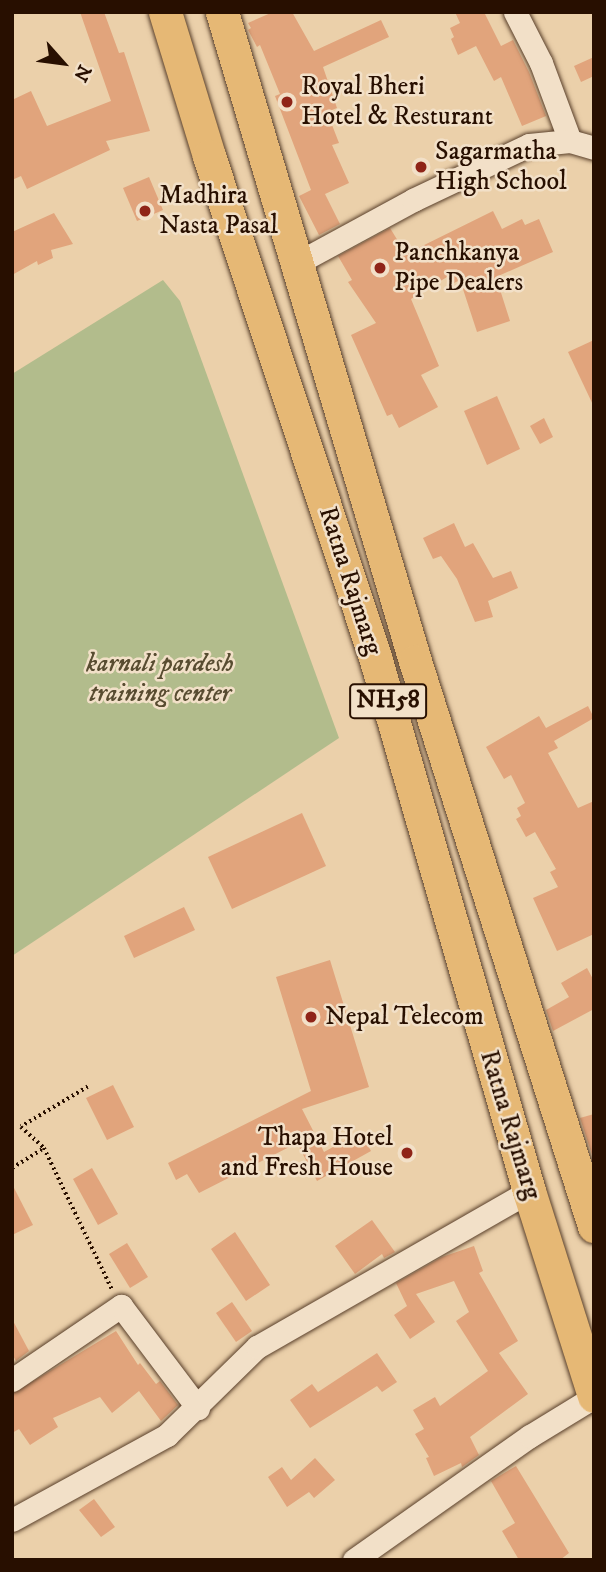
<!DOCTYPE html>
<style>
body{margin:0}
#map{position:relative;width:606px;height:1572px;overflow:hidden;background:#ebd0aa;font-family:"IM FELL DW Pica",serif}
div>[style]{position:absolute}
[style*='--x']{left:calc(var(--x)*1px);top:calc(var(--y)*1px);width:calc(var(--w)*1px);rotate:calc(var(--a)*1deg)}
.green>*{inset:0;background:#b2bc8c}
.building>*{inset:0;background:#e1a47c}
.path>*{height:3.5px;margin-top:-1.75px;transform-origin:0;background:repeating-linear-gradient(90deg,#280f00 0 2px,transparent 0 5.5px)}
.roads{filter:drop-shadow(0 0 2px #593f2a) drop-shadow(0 0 2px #593f2a)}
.minor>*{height:23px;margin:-11.5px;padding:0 11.5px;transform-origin:11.5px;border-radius:11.5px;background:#f2e0c8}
.highway>*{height:33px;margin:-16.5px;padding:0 16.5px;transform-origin:16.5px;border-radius:16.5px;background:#e6b875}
.dots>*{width:19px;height:19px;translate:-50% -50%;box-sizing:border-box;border:4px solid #f2e0c8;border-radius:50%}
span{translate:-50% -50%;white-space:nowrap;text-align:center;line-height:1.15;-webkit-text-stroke:5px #f2e0c8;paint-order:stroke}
.shield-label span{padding:2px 5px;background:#f2e0c8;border:2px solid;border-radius:5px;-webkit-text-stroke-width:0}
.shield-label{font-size:24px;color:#280f00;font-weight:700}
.poi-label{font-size:26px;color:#280f00}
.left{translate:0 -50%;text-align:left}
.right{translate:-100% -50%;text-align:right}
.street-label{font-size:26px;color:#280f00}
.park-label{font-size:26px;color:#584c31;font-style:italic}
.frame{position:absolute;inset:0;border:14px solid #280f00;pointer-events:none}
.north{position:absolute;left:28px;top:28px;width:70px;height:70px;-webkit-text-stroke:5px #f2e0c8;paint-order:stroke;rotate:118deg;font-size:19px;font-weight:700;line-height:28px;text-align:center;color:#280f00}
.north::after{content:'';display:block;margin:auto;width:24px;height:32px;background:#280f00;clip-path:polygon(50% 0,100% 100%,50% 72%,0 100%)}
</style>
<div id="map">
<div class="green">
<i style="clip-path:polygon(163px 280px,180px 301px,339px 738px,12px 956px,12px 374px)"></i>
</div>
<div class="building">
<i style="clip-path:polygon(80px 12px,104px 12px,119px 53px,124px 52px,150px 131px,106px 141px,110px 150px,27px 189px,21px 176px,12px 180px,12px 100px,31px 91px,47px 126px,111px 101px)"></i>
<i style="clip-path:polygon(273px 12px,292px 12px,314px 51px,381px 20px,389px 37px,323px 67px,337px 108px,327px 112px,339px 143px,332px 145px,349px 183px,325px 194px,340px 224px,319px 235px,299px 196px,311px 190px,275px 96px,280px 94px,260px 45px,257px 47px,248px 30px,251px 28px,248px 23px)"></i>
<i style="clip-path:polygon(455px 12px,484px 12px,501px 46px,513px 40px,529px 72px,546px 116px,522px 126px,501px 77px,494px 81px,476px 46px,458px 55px,451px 39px,454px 37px,450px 28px,460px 23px)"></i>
<i style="clip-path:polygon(594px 57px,594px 76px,581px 82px,574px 66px)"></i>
<i style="clip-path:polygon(149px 177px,163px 210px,137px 221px,123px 188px)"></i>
<i style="clip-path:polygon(493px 211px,502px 229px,522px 219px,525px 225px,539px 219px,553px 252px,496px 277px,510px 321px,477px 332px,460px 280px,450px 285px,447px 277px,411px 299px,439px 366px,421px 375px,438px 407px,399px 428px,392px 414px,387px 416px,351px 335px,376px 323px,348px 282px,352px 280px,338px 256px,390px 228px,406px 254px)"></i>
<i style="clip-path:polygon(54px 213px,73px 244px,51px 250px,53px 258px,38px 265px,37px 261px,12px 275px,12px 232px)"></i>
<i style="clip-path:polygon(594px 340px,594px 407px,568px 352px)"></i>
<i style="clip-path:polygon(497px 396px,520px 449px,487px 465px,464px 411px)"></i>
<i style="clip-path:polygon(544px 418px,553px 437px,540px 444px,530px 426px)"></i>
<i style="clip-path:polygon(454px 523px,465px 547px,473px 543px,493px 578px,511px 571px,518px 588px,488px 601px,493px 617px,475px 622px,457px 579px,441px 556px,433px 559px,423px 538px)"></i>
<i style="clip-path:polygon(588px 706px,594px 718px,554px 741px,558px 748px,548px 753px,578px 808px,594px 801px,594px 934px,557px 951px,533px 898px,558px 887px,550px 872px,556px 869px,535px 832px,526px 837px,516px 819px,521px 816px,517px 808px,525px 803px,511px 775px,504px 779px,486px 747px,539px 716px,546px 728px)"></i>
<i style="clip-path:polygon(302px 813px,326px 866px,232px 909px,208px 857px)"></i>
<i style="clip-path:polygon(184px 907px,195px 930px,134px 958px,124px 936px)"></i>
<i style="clip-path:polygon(330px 960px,369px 1087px,302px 1109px,324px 1152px,360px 1132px,371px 1151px,317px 1181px,297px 1143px,199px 1193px,187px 1174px,176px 1180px,168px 1163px,311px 1091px,276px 977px)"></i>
<i style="clip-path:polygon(587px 968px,594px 981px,594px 1009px,553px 1031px,546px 1010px,569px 997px,561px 983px)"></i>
<i style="clip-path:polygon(113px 1085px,134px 1127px,107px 1140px,86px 1098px)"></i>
<i style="clip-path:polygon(594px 1114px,594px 1161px,580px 1118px)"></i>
<i style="clip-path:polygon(92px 1168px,118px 1214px,98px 1225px,73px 1179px)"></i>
<i style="clip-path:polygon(12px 1184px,33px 1225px,12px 1235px)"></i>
<i style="clip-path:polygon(372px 1220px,395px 1252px,384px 1258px,382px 1254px,355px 1274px,335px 1246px)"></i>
<i style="clip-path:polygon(235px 1232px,270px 1285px,246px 1301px,211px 1249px)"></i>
<i style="clip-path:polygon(127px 1243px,148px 1277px,130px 1288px,109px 1254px)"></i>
<i style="clip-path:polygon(474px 1246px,483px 1271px,479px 1273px,518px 1341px,499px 1353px,528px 1394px,470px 1437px,479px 1455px,462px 1467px,461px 1463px,434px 1476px,426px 1458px,429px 1457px,415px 1434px,424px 1429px,413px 1410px,435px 1397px,440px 1406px,488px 1371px,456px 1321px,469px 1312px,454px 1281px,416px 1294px,435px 1322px,410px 1339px,394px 1315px,407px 1306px,396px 1283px,442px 1257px)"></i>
<i style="clip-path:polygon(232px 1302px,252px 1331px,236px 1342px,216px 1313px)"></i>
<i style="clip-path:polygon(12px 1319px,29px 1351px,16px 1361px,12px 1354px)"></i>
<i style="clip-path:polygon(116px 1331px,138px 1365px,140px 1363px,156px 1384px,160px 1381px,178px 1405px,161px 1421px,139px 1391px,112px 1413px,100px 1397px,53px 1418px,58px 1427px,30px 1445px,19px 1429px,12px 1433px,12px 1394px)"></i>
<i style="clip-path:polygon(377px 1353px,397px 1382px,382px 1392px,377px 1386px,310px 1428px,290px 1400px,312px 1384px,318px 1392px)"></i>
<i style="clip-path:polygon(315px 1458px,335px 1480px,314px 1498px,309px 1492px,287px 1507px,268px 1477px,282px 1467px,291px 1480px)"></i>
<i style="clip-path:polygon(516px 1466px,569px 1553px,560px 1560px,519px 1560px,502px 1531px,515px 1523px,491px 1481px)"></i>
<i style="clip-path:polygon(94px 1499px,115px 1527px,101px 1537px,79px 1510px)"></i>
</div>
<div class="path">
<i style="--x:88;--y:1087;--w:78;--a:149.2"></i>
<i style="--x:21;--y:1127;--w:31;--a:42"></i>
<i style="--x:44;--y:1148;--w:157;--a:64.3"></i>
<i style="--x:12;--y:1168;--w:38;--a:-32"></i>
</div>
<div class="roads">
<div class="minor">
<i style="--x:515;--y:12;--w:57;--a:63"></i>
<i style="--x:541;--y:63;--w:83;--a:69.6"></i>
<i style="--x:570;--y:141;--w:25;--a:16"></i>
<i style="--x:297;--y:263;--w:132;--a:-28.5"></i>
<i style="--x:413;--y:200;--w:128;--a:-25.4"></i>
<i style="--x:529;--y:145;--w:41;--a:-5.6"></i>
<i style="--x:12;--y:1380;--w:132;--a:-34.2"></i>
<i style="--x:121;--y:1306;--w:128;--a:53"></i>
<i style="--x:12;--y:1520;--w:177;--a:-28.7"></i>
<i style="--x:167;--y:1435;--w:126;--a:-44.4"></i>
<i style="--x:257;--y:1347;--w:314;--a:-29.8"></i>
<i style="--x:354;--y:1560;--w:215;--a:-35.2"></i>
<i style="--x:530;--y:1436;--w:75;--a:-31.4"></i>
</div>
<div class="highway">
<i style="--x:165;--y:12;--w:151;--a:73"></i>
<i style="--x:209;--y:156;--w:528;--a:71.67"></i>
<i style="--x:375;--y:657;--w:556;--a:73.91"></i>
<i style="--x:529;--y:1191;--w:215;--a:72.4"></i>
<i style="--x:222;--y:12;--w:677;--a:73.44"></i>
<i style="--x:415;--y:661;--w:593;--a:72.42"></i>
</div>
</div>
<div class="dots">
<i style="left:287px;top:102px;background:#8f2418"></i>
<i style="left:421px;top:167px;background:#8f2418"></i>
<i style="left:145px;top:211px;background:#8f2418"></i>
<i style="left:380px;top:268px;background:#8f2418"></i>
<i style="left:311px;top:1017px;background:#8f2418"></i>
<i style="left:407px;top:1153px;background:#8f2418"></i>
</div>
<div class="shield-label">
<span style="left:388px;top:701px">NH58</span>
</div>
<div class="poi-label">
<span class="left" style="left:301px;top:102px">Royal Bheri<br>Hotel &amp; Resturant</span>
<span class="left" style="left:435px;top:167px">Sagarmatha<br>High School</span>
<span class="left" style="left:159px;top:211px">Madhira<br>Nasta Pasal</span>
<span class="left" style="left:394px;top:268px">Panchkanya<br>Pipe Dealers</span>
<span class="left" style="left:325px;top:1017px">Nepal Telecom</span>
<span class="right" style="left:393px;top:1153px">Thapa Hotel<br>and Fresh House</span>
</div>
<div class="street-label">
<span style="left:350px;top:581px;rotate:72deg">Ratna Rajmarg</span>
<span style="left:510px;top:1125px;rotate:73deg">Ratna Rajmarg</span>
</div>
<div class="park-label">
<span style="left:160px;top:679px">karnali pardesh<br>training center</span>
</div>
<div class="frame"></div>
<div class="north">N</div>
</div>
